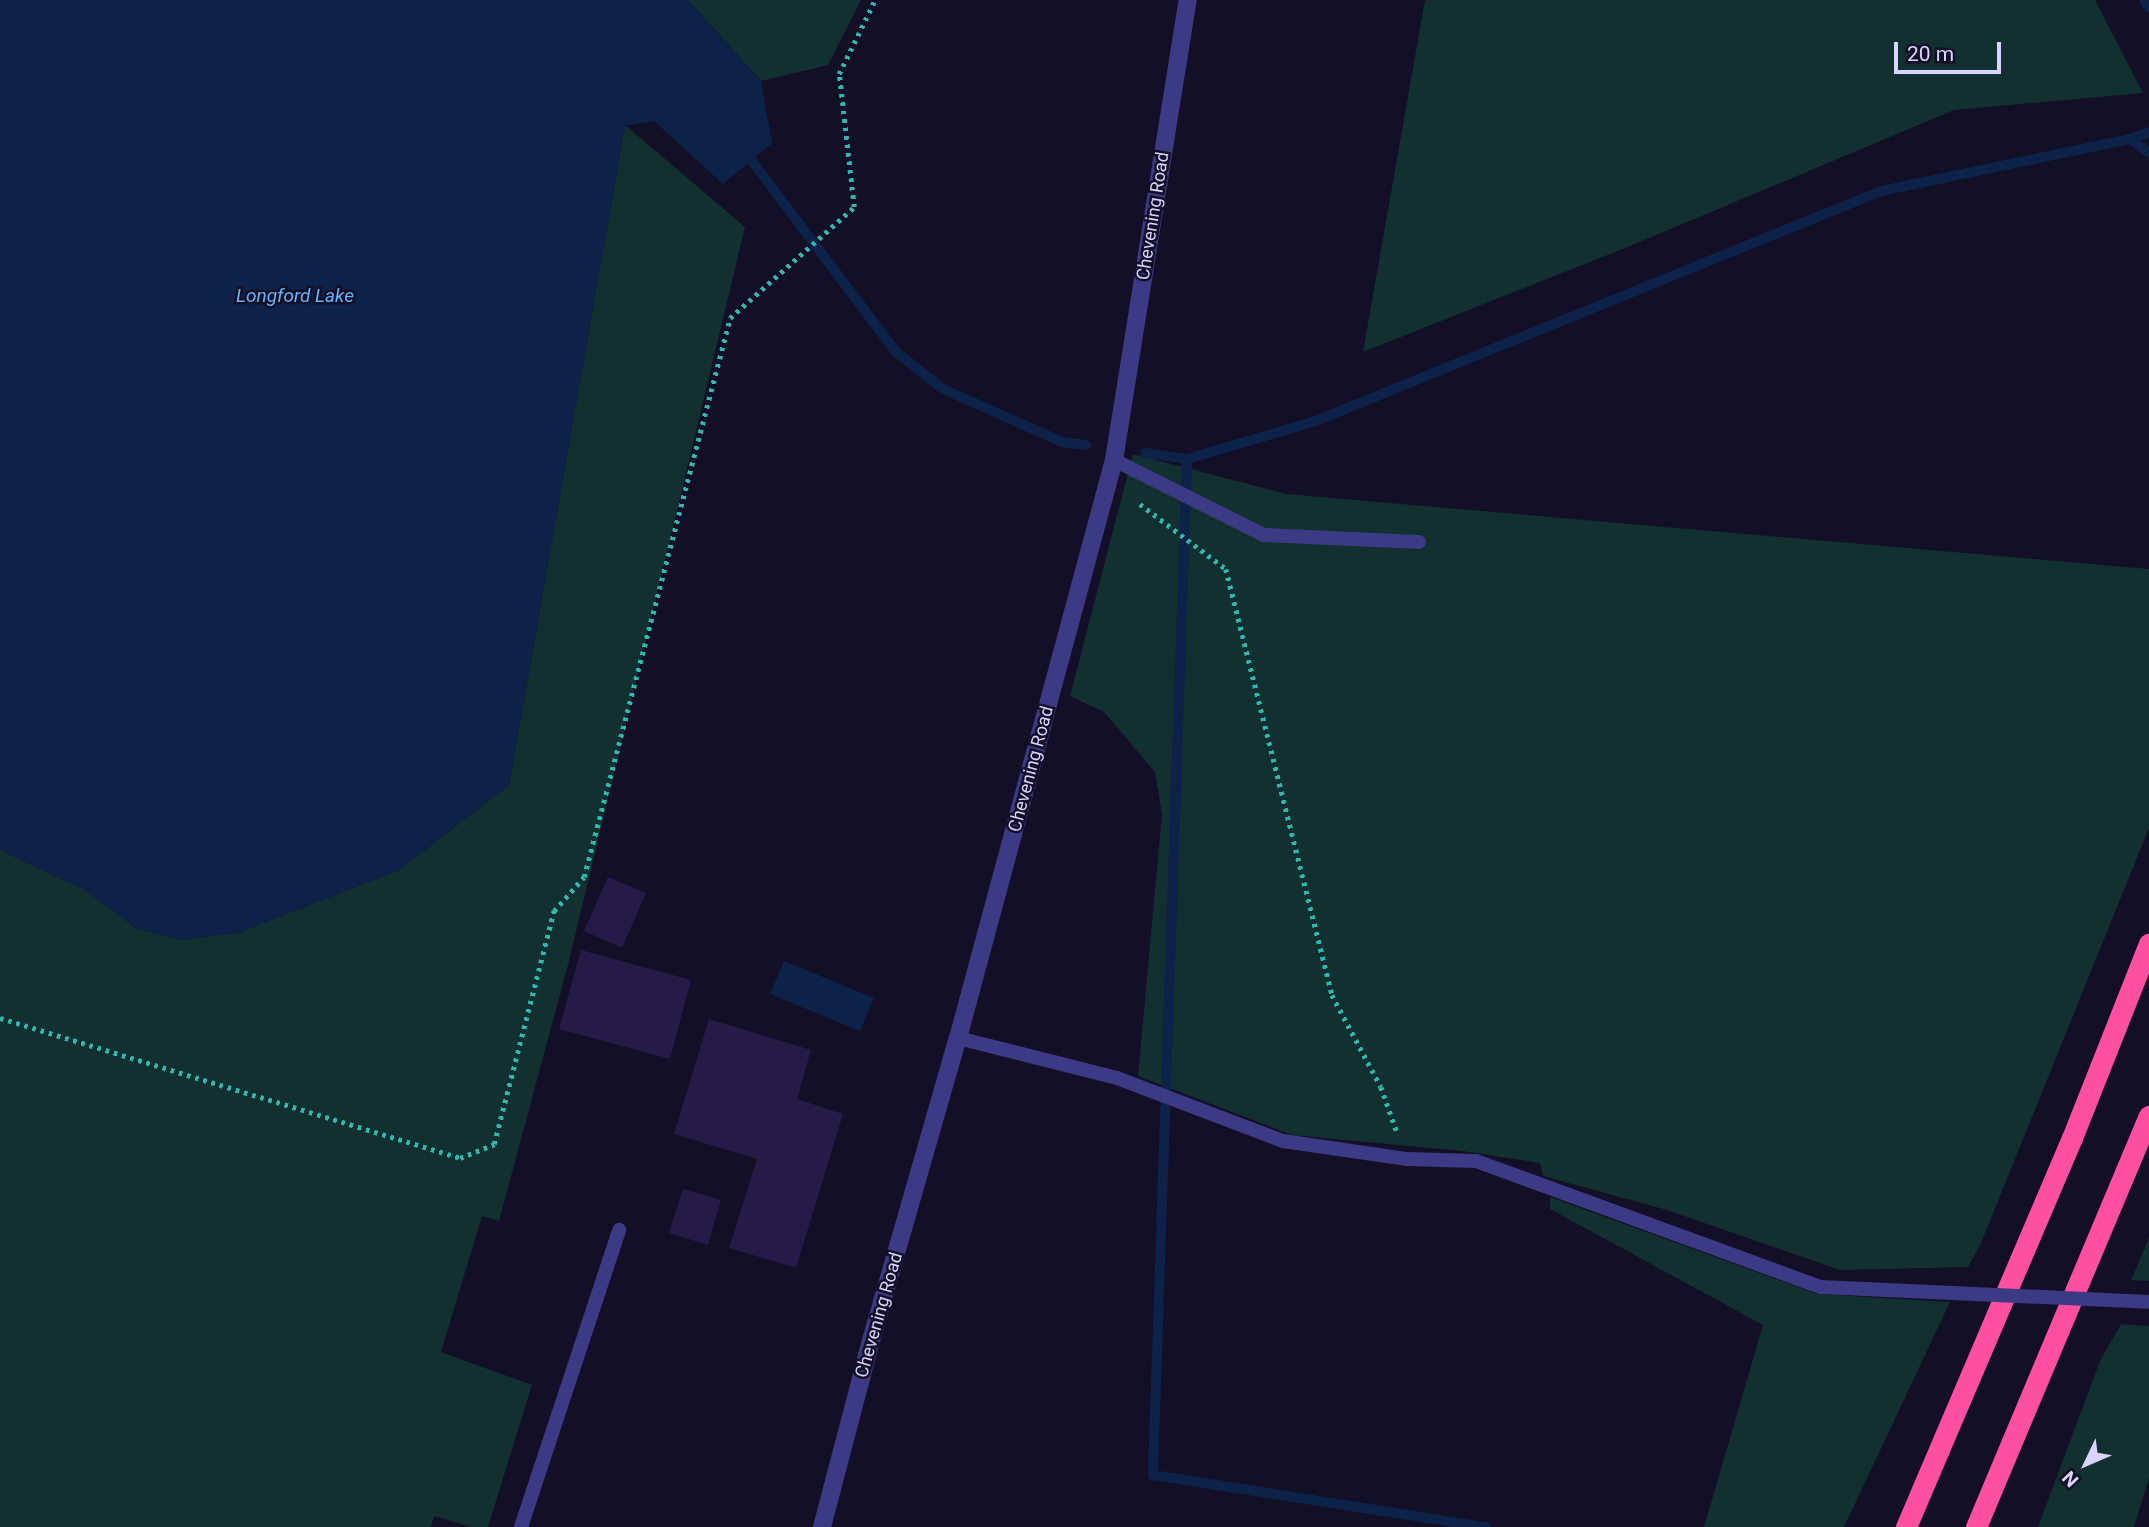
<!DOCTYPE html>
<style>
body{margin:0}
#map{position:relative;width:2149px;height:1527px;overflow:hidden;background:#130f26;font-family:Roboto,sans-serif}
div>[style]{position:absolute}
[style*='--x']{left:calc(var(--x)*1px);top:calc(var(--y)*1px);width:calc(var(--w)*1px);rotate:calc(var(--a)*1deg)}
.green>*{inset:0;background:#12302f}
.water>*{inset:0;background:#0c2248}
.stream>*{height:10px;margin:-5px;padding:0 5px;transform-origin:5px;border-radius:5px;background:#0c2248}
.building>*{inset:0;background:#241b47}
.path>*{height:4.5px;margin-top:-2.25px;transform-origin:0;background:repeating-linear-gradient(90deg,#2fb8b0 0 3.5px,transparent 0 8.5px)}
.service>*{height:14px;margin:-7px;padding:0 7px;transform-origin:7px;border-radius:7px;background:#3d3a85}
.minor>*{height:18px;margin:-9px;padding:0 9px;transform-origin:9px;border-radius:9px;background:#3d3a85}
.motorway>*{height:21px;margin:-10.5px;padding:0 10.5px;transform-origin:10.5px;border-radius:10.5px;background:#ff4fa3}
.service-bridge>*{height:14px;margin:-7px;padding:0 7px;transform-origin:7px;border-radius:7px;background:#3d3a85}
span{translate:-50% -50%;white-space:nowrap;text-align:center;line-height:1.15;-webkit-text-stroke:5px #130f26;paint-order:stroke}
.street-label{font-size:18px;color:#d9d4ff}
.water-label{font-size:19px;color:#62b6ff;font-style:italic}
.north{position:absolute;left:2051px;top:1429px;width:70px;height:70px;-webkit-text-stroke:5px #130f26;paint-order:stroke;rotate:226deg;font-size:19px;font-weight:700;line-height:28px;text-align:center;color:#d9d4ff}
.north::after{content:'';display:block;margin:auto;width:24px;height:32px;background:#d9d4ff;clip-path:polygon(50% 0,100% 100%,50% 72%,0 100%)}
.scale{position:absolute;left:1894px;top:42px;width:107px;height:32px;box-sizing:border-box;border:4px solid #d9d4ff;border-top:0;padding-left:9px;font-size:21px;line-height:24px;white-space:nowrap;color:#d9d4ff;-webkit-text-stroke:5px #130f26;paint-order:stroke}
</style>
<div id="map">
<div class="green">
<i style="clip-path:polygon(688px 0,861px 0,828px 65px,761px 81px)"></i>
<i style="clip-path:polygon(1425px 0,2095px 0,2143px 93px,1954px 110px,1630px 246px,1363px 352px)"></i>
<i style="clip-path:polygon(625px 125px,745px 227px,569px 961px,499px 1221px,482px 1216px,441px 1352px,532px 1385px,488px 1527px,471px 1527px,434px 1516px,431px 1527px,0 1527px,0 850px,85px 890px,136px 928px,180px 940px,240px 932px,399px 870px,509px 785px)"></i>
<i style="clip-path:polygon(1133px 454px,1286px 494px,2149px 569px,2149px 828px,1981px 1243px,1968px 1267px,1840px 1270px,1667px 1210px,1543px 1176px,1540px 1163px,1462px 1151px,1292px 1135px,1138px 1076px,1162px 814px,1155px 772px,1104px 712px,1070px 696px)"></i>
<i style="clip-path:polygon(1550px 1197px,1817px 1294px,1950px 1302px,1844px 1527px,1704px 1527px,1763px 1325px,1550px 1209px)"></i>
<i style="clip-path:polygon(2149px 1238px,2149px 1281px,2131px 1280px)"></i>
<i style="clip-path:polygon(2121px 1324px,2149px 1326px,2149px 1478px,2134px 1527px,2038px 1527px,2100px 1361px)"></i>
</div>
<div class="water">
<i style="clip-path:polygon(0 0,688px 0,761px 81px,772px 143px,723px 184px,654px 121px,625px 126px,509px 785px,399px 870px,240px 932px,180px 940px,136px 928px,85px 890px,0 850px)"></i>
<i style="clip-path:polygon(784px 961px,874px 998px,860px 1031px,770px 994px)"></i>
</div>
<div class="stream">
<i style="--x:2144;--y:0;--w:9;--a:58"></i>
<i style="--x:2130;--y:139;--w:20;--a:-20"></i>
<i style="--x:752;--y:161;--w:238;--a:53"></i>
<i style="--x:895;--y:351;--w:61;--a:38.4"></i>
<i style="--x:943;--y:389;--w:130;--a:24"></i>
<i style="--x:1062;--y:442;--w:24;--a:7"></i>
<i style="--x:1145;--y:453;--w:42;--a:8.1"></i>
<i style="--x:1187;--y:459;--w:131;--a:-16.4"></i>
<i style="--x:1313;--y:422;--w:613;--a:-22.13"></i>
<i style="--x:1881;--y:191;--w:254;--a:-11.8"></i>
<i style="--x:2130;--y:139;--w:24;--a:36"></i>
<i style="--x:1187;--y:459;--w:1017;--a:91.92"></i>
<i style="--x:1153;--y:1475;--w:337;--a:8.9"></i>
</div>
<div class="building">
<i style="clip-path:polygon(608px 877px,646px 893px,622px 948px,584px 931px)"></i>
<i style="clip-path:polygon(581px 950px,691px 980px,670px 1059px,559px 1029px)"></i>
<i style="clip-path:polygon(709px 1019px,811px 1050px,797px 1099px,843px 1114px,796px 1268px,729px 1248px,757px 1159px,674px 1134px)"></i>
<i style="clip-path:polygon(683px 1189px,721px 1200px,708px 1245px,669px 1233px)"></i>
</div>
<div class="path">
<i style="--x:1140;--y:504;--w:108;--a:37.1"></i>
<i style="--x:1226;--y:569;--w:439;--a:76"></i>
<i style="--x:1332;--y:995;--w:104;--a:62"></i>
<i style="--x:1381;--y:1087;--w:48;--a:70.4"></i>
<i style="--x:0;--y:1018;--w:481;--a:16.9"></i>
<i style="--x:460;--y:1158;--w:37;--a:-22"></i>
<i style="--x:494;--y:1144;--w:241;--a:-75.6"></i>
<i style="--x:554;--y:911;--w:45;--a:-48.6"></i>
<i style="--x:584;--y:877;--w:578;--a:-75.36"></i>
<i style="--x:730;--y:318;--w:166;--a:-41.8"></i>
<i style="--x:854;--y:207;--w:134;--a:-96.4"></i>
<i style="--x:839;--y:74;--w:82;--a:-64.1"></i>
</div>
<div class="service">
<i style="--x:1114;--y:460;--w:168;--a:26.6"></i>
<i style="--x:1264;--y:535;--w:155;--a:2.6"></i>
<i style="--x:958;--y:1038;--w:164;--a:14.1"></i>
<i style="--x:1117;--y:1078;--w:178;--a:20.8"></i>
<i style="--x:1283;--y:1141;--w:124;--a:8.3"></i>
<i style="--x:1406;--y:1159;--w:70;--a:1.6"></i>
<i style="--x:1476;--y:1161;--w:367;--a:20.1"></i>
<i style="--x:521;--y:1527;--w:313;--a:-71.7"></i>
</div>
<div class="minor">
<i style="--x:822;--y:1527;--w:189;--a:-75.3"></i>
<i style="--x:870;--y:1344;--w:318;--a:-74"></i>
<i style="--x:958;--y:1038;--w:599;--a:-74.9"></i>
<i style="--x:1114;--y:460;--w:466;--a:-80.9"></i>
</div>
<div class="motorway">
<i style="--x:1906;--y:1527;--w:423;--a:-66.9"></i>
<i style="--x:2072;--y:1138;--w:209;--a:-68.4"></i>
<i style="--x:1976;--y:1527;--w:446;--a:-67.2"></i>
</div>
<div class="service-bridge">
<i style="--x:1821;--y:1287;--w:328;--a:2.6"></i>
</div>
<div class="street-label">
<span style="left:1153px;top:216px;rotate:-81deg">Chevening Road</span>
<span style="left:1031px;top:769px;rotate:-75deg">Chevening Road</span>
<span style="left:879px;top:1315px;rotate:-74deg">Chevening Road</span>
</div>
<div class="water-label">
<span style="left:295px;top:296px">Longford Lake</span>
</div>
<div class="north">N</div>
<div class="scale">20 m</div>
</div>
